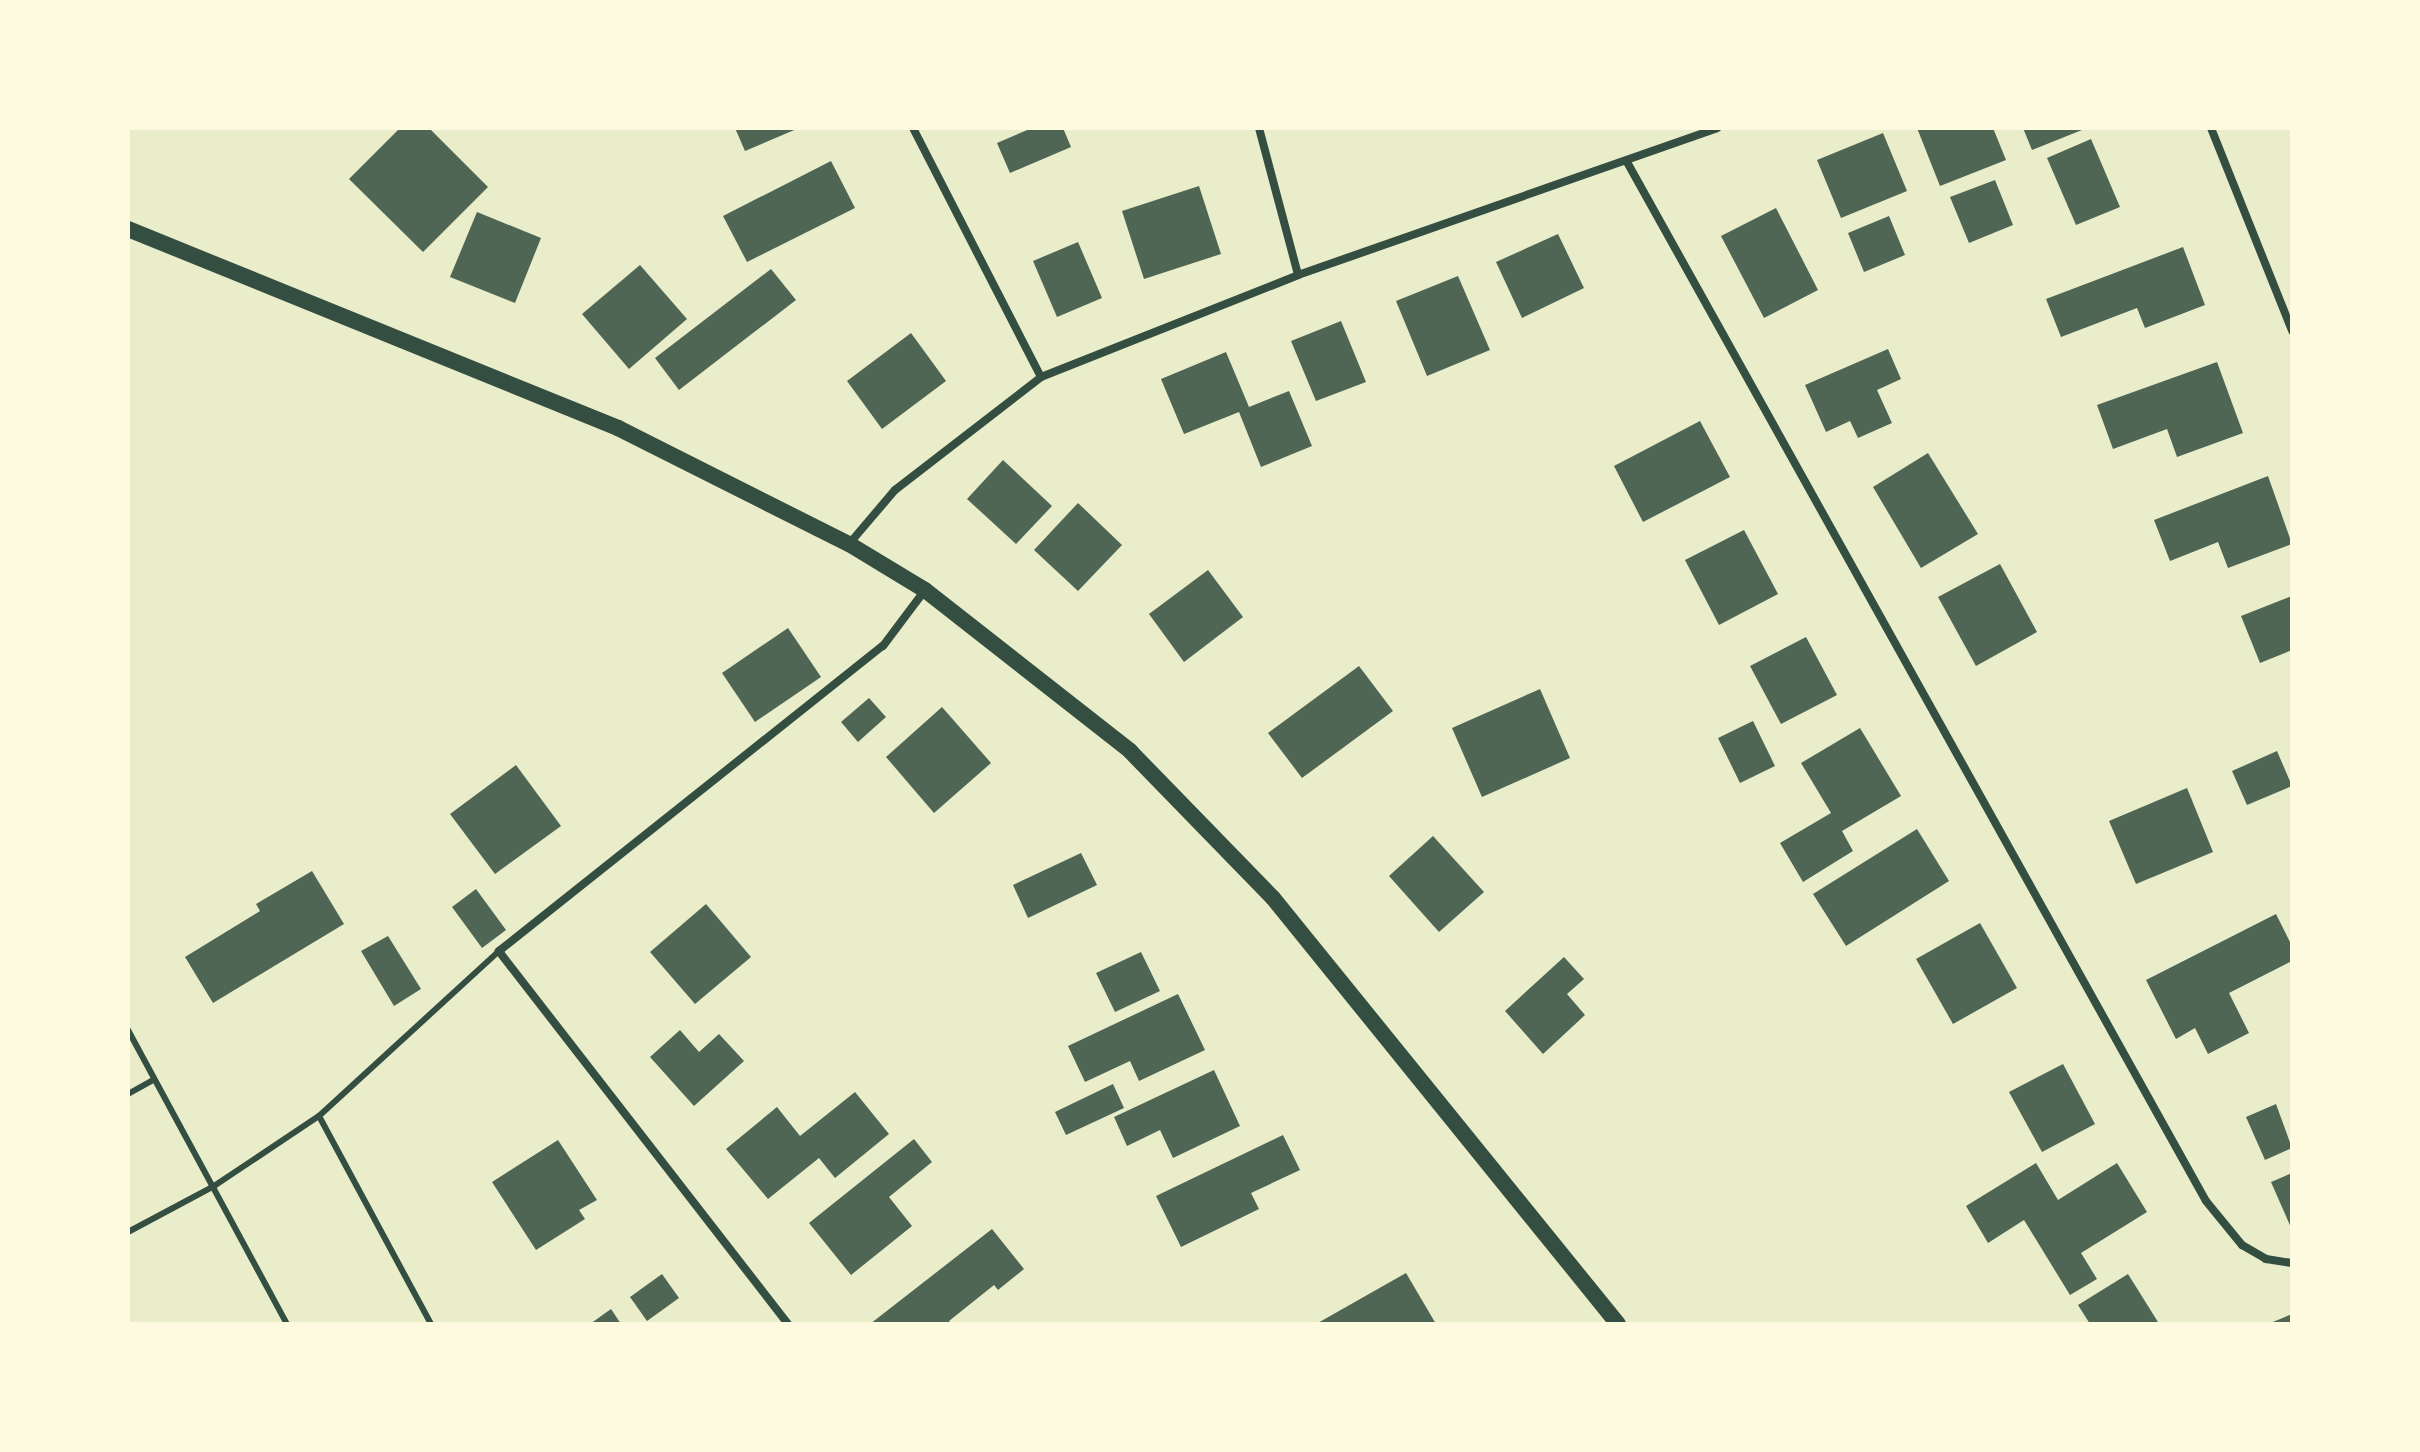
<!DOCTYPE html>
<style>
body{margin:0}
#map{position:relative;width:2420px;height:1452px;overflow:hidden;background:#e9edc9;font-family:Manrope,sans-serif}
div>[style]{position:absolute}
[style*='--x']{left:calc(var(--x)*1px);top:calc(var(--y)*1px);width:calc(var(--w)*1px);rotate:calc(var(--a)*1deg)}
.building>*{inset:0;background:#4f6655}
.service>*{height:6px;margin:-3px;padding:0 3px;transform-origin:3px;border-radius:3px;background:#344e41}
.minor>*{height:8px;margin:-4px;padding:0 4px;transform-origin:4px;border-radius:4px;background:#344e41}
.secondary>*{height:16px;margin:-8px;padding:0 8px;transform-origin:8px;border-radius:8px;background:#344e41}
span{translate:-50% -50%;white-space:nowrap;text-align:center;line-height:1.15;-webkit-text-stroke:8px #fefae0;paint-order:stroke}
.frame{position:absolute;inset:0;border:130px solid #fefae0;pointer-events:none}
</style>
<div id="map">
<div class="building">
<i style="clip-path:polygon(400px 128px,429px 128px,488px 187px,423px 252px,349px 179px)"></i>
<i style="clip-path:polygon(735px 128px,799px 128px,745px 151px)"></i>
<i style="clip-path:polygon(1032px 128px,1063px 128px,1071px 147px,1010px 173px,997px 143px)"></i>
<i style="clip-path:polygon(1917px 128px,1993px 128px,2006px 160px,1940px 186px)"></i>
<i style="clip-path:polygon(2023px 128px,2087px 128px,2032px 150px)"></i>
<i style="clip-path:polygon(1883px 133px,1907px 191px,1841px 218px,1817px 160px)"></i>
<i style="clip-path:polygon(2091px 139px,2120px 207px,2076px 225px,2047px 158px)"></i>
<i style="clip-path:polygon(831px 161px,855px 208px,747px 262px,723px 216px)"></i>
<i style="clip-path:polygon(1995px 180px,2013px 225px,1969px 243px,1950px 197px)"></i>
<i style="clip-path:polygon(1199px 186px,1221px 254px,1144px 279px,1122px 211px)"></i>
<i style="clip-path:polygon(1776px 208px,1818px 290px,1764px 318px,1721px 236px)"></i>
<i style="clip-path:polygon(477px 212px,541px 238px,515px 303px,450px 277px)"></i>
<i style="clip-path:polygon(1889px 216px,1905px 255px,1864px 272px,1848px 233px)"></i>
<i style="clip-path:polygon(1558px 234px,1584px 288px,1522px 318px,1496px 262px)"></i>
<i style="clip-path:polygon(1078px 242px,1102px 298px,1057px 317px,1033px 261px)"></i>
<i style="clip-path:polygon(2183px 247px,2205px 305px,2145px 328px,2137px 308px,2061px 337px,2046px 299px)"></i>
<i style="clip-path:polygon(640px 265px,687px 319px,629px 369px,582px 314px)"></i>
<i style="clip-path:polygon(771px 269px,796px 300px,679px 390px,655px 358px)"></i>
<i style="clip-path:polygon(1458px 276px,1490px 350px,1427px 376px,1396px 301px)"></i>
<i style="clip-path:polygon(1341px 321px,1366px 382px,1316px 401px,1291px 341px)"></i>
<i style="clip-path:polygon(911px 333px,946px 381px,882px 429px,847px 381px)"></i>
<i style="clip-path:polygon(1888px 349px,1901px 379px,1877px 390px,1892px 423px,1858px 438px,1850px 421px,1826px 432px,1805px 385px)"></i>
<i style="clip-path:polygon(1226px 352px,1249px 407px,1289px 391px,1312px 446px,1261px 467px,1239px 412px,1184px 434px,1161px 379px)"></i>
<i style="clip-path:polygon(2217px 362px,2243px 433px,2177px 457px,2167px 429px,2113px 449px,2097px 405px)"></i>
<i style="clip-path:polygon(1700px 421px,1730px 477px,1643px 522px,1614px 466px)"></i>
<i style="clip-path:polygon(1928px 453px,1978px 534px,1921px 568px,1873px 487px)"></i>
<i style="clip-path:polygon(1003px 460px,1052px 506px,1016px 544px,967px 499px)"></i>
<i style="clip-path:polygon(2268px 476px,2292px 544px,2228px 568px,2218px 542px,2170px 561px,2154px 520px)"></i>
<i style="clip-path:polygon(1078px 503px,1122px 545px,1078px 591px,1034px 550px)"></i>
<i style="clip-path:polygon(1744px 530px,1778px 594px,1719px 625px,1685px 560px)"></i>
<i style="clip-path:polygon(2000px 564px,2037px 632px,1976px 666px,1938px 597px)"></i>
<i style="clip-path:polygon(1208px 570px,1243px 617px,1184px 662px,1149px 614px)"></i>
<i style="clip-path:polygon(2292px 596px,2292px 650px,2260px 663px,2241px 616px)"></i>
<i style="clip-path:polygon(788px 628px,821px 677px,755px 722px,722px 673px)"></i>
<i style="clip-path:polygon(1806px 637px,1837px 695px,1781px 724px,1750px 666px)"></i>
<i style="clip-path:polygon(1359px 666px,1393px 711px,1302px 778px,1268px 733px)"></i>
<i style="clip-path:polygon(1540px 689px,1570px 758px,1482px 797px,1452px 728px)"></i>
<i style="clip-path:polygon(869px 698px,886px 717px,858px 742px,841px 722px)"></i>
<i style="clip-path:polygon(942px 707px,991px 763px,934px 813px,886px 757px)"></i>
<i style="clip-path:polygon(1753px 721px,1775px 766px,1740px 783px,1718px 738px)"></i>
<i style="clip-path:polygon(1860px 728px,1901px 796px,1842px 831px,1853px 851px,1803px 882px,1780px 843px,1831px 813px,1801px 763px)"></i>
<i style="clip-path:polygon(2277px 751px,2292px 786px,2247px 805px,2232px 771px)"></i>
<i style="clip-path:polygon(516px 765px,561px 826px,495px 874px,450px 814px)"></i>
<i style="clip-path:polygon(2187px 788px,2213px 852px,2136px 884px,2109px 821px)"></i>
<i style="clip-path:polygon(1917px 829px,1949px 881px,1846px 946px,1813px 894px)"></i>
<i style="clip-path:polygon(1433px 836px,1484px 892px,1439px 932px,1389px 876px)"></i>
<i style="clip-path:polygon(1081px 853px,1097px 885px,1028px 918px,1013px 885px)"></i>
<i style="clip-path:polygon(312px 871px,344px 924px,213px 1003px,185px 957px,260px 911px,256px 904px)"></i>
<i style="clip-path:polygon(476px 889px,506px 930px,482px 948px,452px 907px)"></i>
<i style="clip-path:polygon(706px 904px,751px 957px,695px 1004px,650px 952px)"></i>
<i style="clip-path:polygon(2276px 914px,2292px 946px,2292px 961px,2229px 993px,2249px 1033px,2208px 1054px,2195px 1028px,2176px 1039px,2146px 980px)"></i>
<i style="clip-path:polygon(1980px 923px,2017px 988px,1953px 1024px,1916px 959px)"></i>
<i style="clip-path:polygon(388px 936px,421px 989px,394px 1006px,361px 951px)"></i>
<i style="clip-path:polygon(1141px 952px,1160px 991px,1115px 1012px,1096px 973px)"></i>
<i style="clip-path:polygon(1564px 957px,1584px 979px,1567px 994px,1585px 1015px,1543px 1054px,1505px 1011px)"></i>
<i style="clip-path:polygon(1178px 994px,1205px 1050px,1139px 1081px,1130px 1061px,1085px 1082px,1068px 1046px)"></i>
<i style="clip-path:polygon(680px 1030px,699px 1052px,719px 1034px,744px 1061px,694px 1106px,650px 1057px)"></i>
<i style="clip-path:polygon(2063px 1064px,2095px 1124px,2042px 1152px,2009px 1092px)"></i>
<i style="clip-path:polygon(1214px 1070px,1240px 1126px,1173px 1158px,1160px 1130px,1127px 1146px,1114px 1117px)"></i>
<i style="clip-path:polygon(1113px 1084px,1124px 1108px,1066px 1135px,1055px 1112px)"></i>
<i style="clip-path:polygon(855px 1092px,889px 1134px,835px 1178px,819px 1158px,768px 1199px,726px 1149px,777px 1107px,800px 1136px)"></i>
<i style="clip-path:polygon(2276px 1104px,2292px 1148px,2265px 1160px,2246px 1117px)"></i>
<i style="clip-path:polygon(1283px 1135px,1300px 1170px,1251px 1193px,1259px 1209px,1181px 1247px,1156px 1196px)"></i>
<i style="clip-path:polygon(914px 1139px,932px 1162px,889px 1197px,912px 1226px,851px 1275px,809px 1223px)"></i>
<i style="clip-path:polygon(558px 1140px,597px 1200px,579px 1210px,585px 1219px,536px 1250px,492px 1182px)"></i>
<i style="clip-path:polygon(2036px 1163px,2058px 1200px,2117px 1163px,2147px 1212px,2081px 1253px,2097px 1279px,2070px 1295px,2024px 1220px,1988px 1243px,1966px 1206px)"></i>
<i style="clip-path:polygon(2292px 1173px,2292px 1230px,2271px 1182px)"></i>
<i style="clip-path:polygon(992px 1229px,1024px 1269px,998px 1290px,994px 1285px,949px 1321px,952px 1324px,870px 1324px)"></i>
<i style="clip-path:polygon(1406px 1273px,1436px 1324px,1316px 1324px)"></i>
<i style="clip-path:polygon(662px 1274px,679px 1298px,647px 1321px,630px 1297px)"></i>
<i style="clip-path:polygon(2128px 1274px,2158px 1322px,2090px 1324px,2078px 1305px)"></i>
<i style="clip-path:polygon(611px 1309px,621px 1324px,590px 1324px)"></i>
<i style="clip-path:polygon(2292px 1314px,2292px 1324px,2268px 1324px)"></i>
</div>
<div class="service">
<i style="--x:128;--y:1030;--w:334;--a:61.6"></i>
<i style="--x:128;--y:1094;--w:29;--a:-29"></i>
<i style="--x:319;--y:1116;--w:236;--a:61.7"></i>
<i style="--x:128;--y:1232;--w:98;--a:-28.1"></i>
<i style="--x:214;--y:1186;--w:126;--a:-33.7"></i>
<i style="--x:319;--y:1116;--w:244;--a:-42.5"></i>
</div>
<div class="minor">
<i style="--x:913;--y:128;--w:280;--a:62.8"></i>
<i style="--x:1259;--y:128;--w:152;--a:75.1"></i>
<i style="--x:2211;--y:128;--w:219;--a:68.2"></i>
<i style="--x:1627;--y:162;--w:1189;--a:60.87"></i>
<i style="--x:2206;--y:1201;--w:57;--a:50.7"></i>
<i style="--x:2242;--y:1245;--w:28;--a:30"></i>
<i style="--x:2266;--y:1259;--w:26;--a:9"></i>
<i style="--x:849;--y:544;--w:71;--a:-49.6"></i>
<i style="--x:895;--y:490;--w:185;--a:-37.7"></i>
<i style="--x:1041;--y:377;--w:277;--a:-21.6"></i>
<i style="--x:1298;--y:275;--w:444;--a:-19.3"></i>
<i style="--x:788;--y:1324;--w:472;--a:-127.8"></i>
<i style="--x:499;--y:951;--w:490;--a:-38.5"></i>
<i style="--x:883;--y:646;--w:70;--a:-53.1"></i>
</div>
<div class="secondary">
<i style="--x:128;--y:229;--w:529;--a:22.1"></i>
<i style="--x:618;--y:428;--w:258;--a:26.7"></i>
<i style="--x:849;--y:544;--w:89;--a:31.2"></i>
<i style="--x:925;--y:590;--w:261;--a:38.1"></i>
<i style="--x:1130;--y:751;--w:205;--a:45.8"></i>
<i style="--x:1273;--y:898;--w:548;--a:51"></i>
</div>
<div class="frame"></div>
</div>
